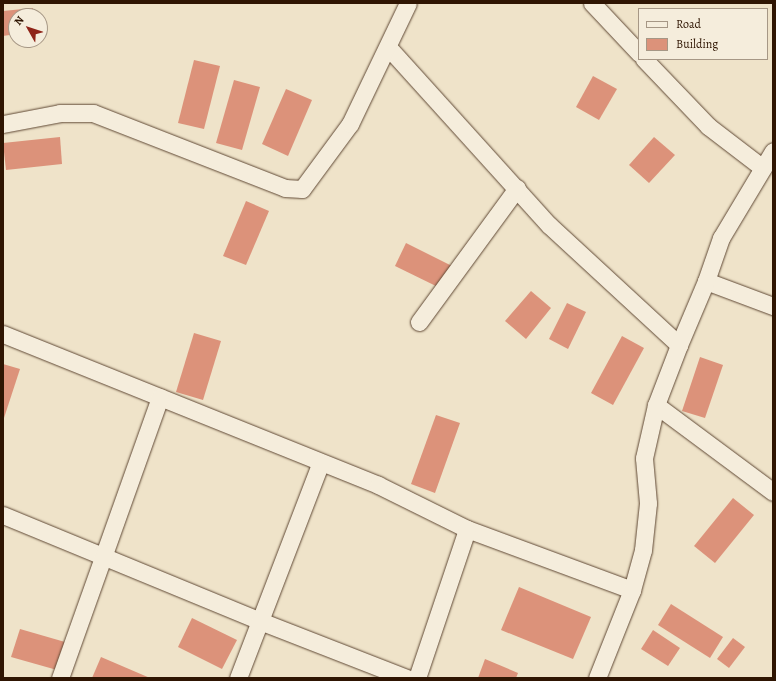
<!DOCTYPE html>
<style>
body{margin:0}
#map{position:relative;width:776px;height:681px;overflow:hidden;background:#efe3c9;font-family:Alegreya,serif}
div>[style]{position:absolute}
[style*='--x']{left:calc(var(--x)*1px);top:calc(var(--y)*1px);width:calc(var(--w)*1px);rotate:calc(var(--a)*1deg)}
.building>*{inset:0;background:#dc927a}
.roads{filter:drop-shadow(0 0 1px #5f4834) drop-shadow(0 0 1px #5f4834)}
.street>*{height:17px;margin:-8.5px;padding:0 8.5px;transform-origin:8.5px;border-radius:8.5px;background:#f5eddc}
span{translate:-50% -50%;white-space:nowrap;text-align:center;line-height:1.15;-webkit-text-stroke:3.5px #f5eddc;paint-order:stroke}
.frame{position:absolute;inset:0;border:4px solid #2f1502;pointer-events:none}
.legend{position:absolute;left:638px;top:8px;width:130px;height:52px;box-sizing:border-box;background:#f5eddc;border:1px solid #a69785;margin:0;padding:5px 7px;list-style:none;font-size:12px;color:#2f1502}
.legend li{display:flex;align-items:center;gap:8px;height:20px}
.legend b{width:20px;border:1px solid #a69785}
.north{position:absolute;left:8px;top:8px;width:40px;height:40px;box-sizing:border-box;background:#f5eddc;border:1px solid #a69785;border-radius:50%;rotate:309deg;font-size:11px;font-weight:700;line-height:16px;text-align:center;color:#2f1502}
.north::after{content:'';display:block;margin:auto;width:14px;height:18px;background:#8f2418;clip-path:polygon(50% 0,100% 100%,50% 72%,0 100%)}
</style>
<div id="map">
<div class="building">
<i style="clip-path:polygon(33px 8px,33px 16px,16px 16px,16px 34px,3px 36px,3px 11px)"></i>
<i style="clip-path:polygon(194px 60px,220px 66px,204px 129px,178px 123px)"></i>
<i style="clip-path:polygon(593px 76px,617px 89px,599px 120px,576px 107px)"></i>
<i style="clip-path:polygon(234px 80px,260px 87px,242px 150px,216px 143px)"></i>
<i style="clip-path:polygon(286px 89px,312px 100px,288px 156px,262px 144px)"></i>
<i style="clip-path:polygon(60px 137px,62px 164px,6px 170px,3px 143px)"></i>
<i style="clip-path:polygon(654px 137px,675px 155px,649px 183px,629px 165px)"></i>
<i style="clip-path:polygon(246px 201px,269px 211px,246px 265px,223px 256px)"></i>
<i style="clip-path:polygon(406px 243px,452px 266px,440px 288px,395px 266px)"></i>
<i style="clip-path:polygon(531px 291px,551px 308px,526px 339px,505px 321px)"></i>
<i style="clip-path:polygon(567px 303px,586px 312px,568px 349px,549px 339px)"></i>
<i style="clip-path:polygon(194px 333px,221px 341px,203px 400px,176px 392px)"></i>
<i style="clip-path:polygon(622px 336px,644px 348px,613px 405px,591px 393px)"></i>
<i style="clip-path:polygon(700px 357px,723px 365px,705px 418px,682px 411px)"></i>
<i style="clip-path:polygon(3px 364px,20px 369px,3px 421px)"></i>
<i style="clip-path:polygon(436px 415px,460px 423px,435px 493px,411px 484px)"></i>
<i style="clip-path:polygon(733px 498px,754px 515px,715px 563px,694px 546px)"></i>
<i style="clip-path:polygon(519px 587px,591px 617px,573px 659px,501px 630px)"></i>
<i style="clip-path:polygon(671px 604px,723px 637px,710px 658px,658px 625px)"></i>
<i style="clip-path:polygon(192px 618px,237px 640px,222px 669px,178px 647px)"></i>
<i style="clip-path:polygon(20px 629px,65px 642px,57px 670px,11px 657px)"></i>
<i style="clip-path:polygon(653px 630px,680px 648px,668px 666px,641px 649px)"></i>
<i style="clip-path:polygon(733px 638px,745px 647px,729px 668px,717px 659px)"></i>
<i style="clip-path:polygon(101px 657px,150px 678px,92px 678px)"></i>
<i style="clip-path:polygon(485px 659px,518px 673px,516px 678px,478px 678px)"></i>
</div>
<div class="roads">
<div class="street">
<i style="--x:592;--y:3;--w:69;--a:46.8"></i>
<i style="--x:388;--y:47;--w:240;--a:47.9"></i>
<i style="--x:549;--y:225;--w:177;--a:42.7"></i>
<i style="--x:644;--y:59;--w:93;--a:46.3"></i>
<i style="--x:708;--y:126;--w:69;--a:37.4"></i>
<i style="--x:3;--y:124;--w:58;--a:-10.9"></i>
<i style="--x:60;--y:113;--w:33;--a:0"></i>
<i style="--x:93;--y:113;--w:206;--a:21.3"></i>
<i style="--x:285;--y:188;--w:17;--a:3"></i>
<i style="--x:302;--y:189;--w:81;--a:-53.6"></i>
<i style="--x:350;--y:124;--w:134;--a:-64.4"></i>
<i style="--x:706;--y:281;--w:72;--a:20.5"></i>
<i style="--x:419;--y:322;--w:166;--a:-53.8"></i>
<i style="--x:3;--y:334;--w:404;--a:21.9"></i>
<i style="--x:378;--y:485;--w:99;--a:26.3"></i>
<i style="--x:467;--y:529;--w:176;--a:20.3"></i>
<i style="--x:656;--y:405;--w:146;--a:36.6"></i>
<i style="--x:3;--y:515;--w:278;--a:22.4"></i>
<i style="--x:260;--y:621;--w:157;--a:21.3"></i>
<i style="--x:60;--y:678;--w:298;--a:-70.4"></i>
<i style="--x:238;--y:678;--w:231;--a:-69"></i>
<i style="--x:417;--y:678;--w:157;--a:-71.4"></i>
<i style="--x:597;--y:678;--w:95;--a:-68.3"></i>
<i style="--x:632;--y:590;--w:41;--a:-74.6"></i>
<i style="--x:643;--y:550;--w:47;--a:-83.9"></i>
<i style="--x:648;--y:503;--w:45;--a:-95.1"></i>
<i style="--x:644;--y:458;--w:54;--a:-77.2"></i>
<i style="--x:656;--y:405;--w:64;--a:-69"></i>
<i style="--x:679;--y:345;--w:69;--a:-67.1"></i>
<i style="--x:706;--y:281;--w:46;--a:-70.8"></i>
<i style="--x:721;--y:238;--w:101;--a:-59.1"></i>
</div>
</div>
<div class="frame"></div>
<ul class="legend">
<li><b style="height:5px;background:#f5eddc"></b>Road</li>
<li><b style="height:11px;background:#dc927a"></b>Building</li>
</ul>
<div class="north">N</div>
</div>
